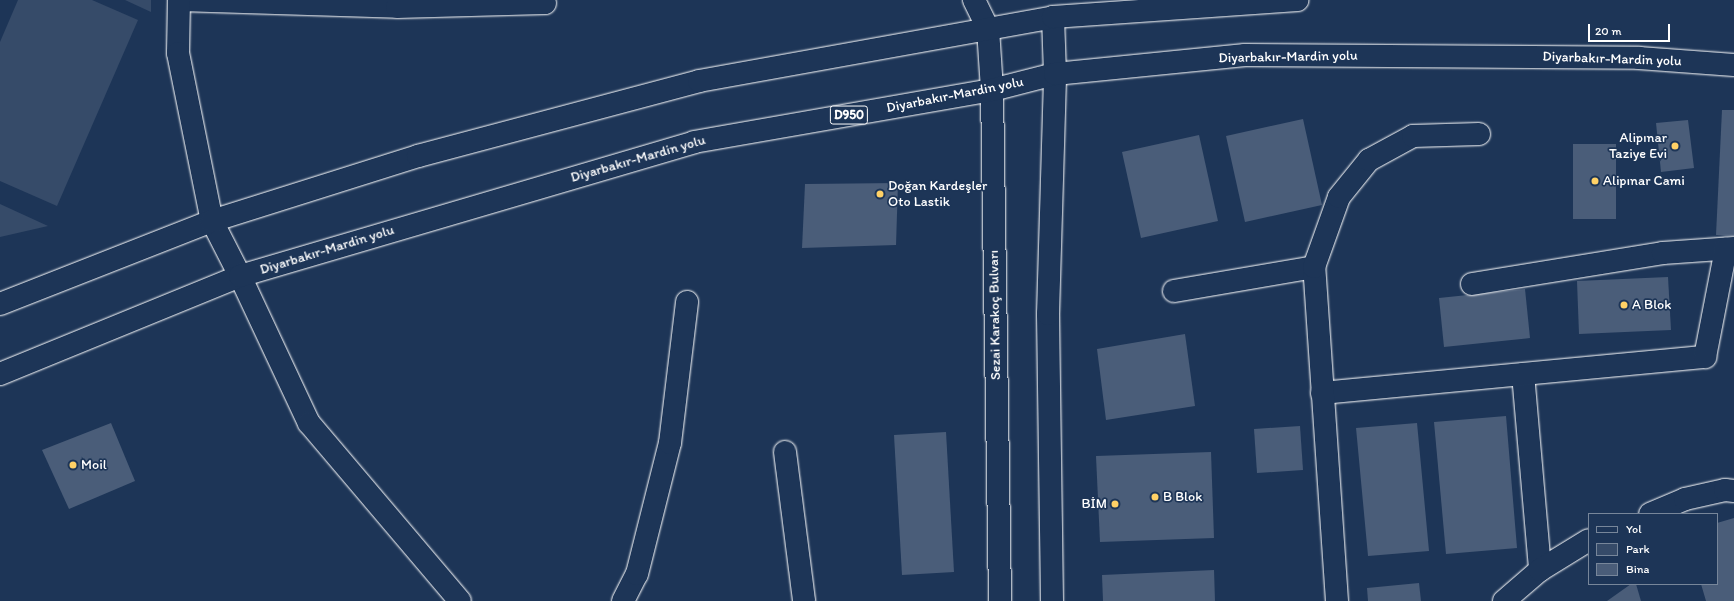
<!DOCTYPE html>
<meta charset="utf-8">
<style>
body{margin:0}
#map{position:relative;width:1734px;height:601px;overflow:hidden;background:#1d3557;font-family:Itim,sans-serif}
div>[style]{position:absolute}
[style*='--x']{left:calc(var(--x)*1px);top:calc(var(--y)*1px);width:calc(var(--w)*1px);rotate:calc(var(--a)*1deg)}
.green>*{inset:0;background:#364b69}
.building>*{inset:0;background:#4a5d79}
.roads{filter:drop-shadow(0 0 1px #fff) drop-shadow(0 0 1px #fff)}
.minor>*{height:22px;margin:-11px;padding:0 11px;transform-origin:11px;border-radius:11px;background:#1d3557}
.tertiary>*{height:22px;margin:-11px;padding:0 11px;transform-origin:11px;border-radius:11px;background:#1d3557}
.trunk>*{height:22px;margin:-11px;padding:0 11px;transform-origin:11px;border-radius:11px;background:#1d3557}
.dots>*{width:11px;height:11px;translate:-50% -50%;box-sizing:border-box;border:2px solid #1d3557;border-radius:50%}
span{translate:-50% -50%;white-space:nowrap;text-align:center;line-height:1.15;-webkit-text-stroke:3.5px #1d3557;paint-order:stroke}
.shield-label span{padding:1px 3px;background:#1d3557;border:1px solid;border-radius:3px;-webkit-text-stroke-width:0}
.shield-label{font-size:13px;color:#fff;font-weight:700}
.street-label{font-size:14px;color:#fff}
.poi-label{font-size:14px;color:#fff}
.right{translate:-100% -50%;text-align:right}
.left{translate:0 -50%;text-align:left}
.legend{position:absolute;left:1588px;top:513px;width:130px;height:72px;box-sizing:border-box;background:#1d3557;border:1px solid #77869a;margin:0;padding:5px 7px;list-style:none;font-size:12px;color:#fff}
.legend li{display:flex;align-items:center;gap:8px;height:20px}
.legend b{width:20px;border:1px solid #77869a}
.scale{position:absolute;left:1588px;top:24px;width:82px;height:18px;box-sizing:border-box;border:2px solid #fff;border-top:0;padding-left:5px;font-size:12px;line-height:14px;white-space:nowrap;color:#fff;-webkit-text-stroke:3px #1d3557;paint-order:stroke}
</style>
<div id="map">
<div class="green">
<i style="clip-path:polygon(18px 0,92px 0,138px 20px,57px 206px,0 181px,0 42px)"></i>
<i style="clip-path:polygon(125px 0,151px 0,151px 12px)"></i>
<i style="clip-path:polygon(0 204px,48px 226px,0 237px)"></i>
</div>
<div class="building">
<i style="clip-path:polygon(1722px 110px,1734px 110px,1734px 236px,1716px 235px)"></i>
<i style="clip-path:polygon(1303px 119px,1322px 205px,1245px 222px,1226px 136px)"></i>
<i style="clip-path:polygon(1688px 120px,1694px 168px,1661px 172px,1656px 123px)"></i>
<i style="clip-path:polygon(1199px 135px,1218px 221px,1141px 238px,1122px 152px)"></i>
<i style="clip-path:polygon(1573px 144px,1616px 144px,1616px 219px,1573px 219px)"></i>
<i style="clip-path:polygon(898px 183px,896px 245px,802px 248px,805px 184px)"></i>
<i style="clip-path:polygon(1668px 277px,1671px 330px,1579px 334px,1577px 281px)"></i>
<i style="clip-path:polygon(1525px 289px,1530px 338px,1444px 347px,1439px 298px)"></i>
<i style="clip-path:polygon(1185px 334px,1195px 406px,1106px 420px,1097px 349px)"></i>
<i style="clip-path:polygon(1506px 416px,1517px 548px,1446px 554px,1434px 422px)"></i>
<i style="clip-path:polygon(111px 423px,135px 481px,69px 509px,42px 450px)"></i>
<i style="clip-path:polygon(1417px 423px,1429px 551px,1368px 556px,1356px 428px)"></i>
<i style="clip-path:polygon(1300px 426px,1303px 470px,1257px 473px,1254px 429px)"></i>
<i style="clip-path:polygon(946px 432px,954px 572px,902px 575px,894px 435px)"></i>
<i style="clip-path:polygon(1211px 452px,1214px 538px,1100px 542px,1096px 456px)"></i>
<i style="clip-path:polygon(1734px 518px,1734px 601px,1706px 601px,1701px 584px,1717px 584px,1717px 523px)"></i>
<i style="clip-path:polygon(1214px 570px,1215px 601px,1103px 601px,1102px 575px)"></i>
<i style="clip-path:polygon(1419px 583px,1421px 601px,1368px 601px,1367px 588px)"></i>
<i style="clip-path:polygon(1631px 584px,1636px 584px,1641px 601px,1607px 601px)"></i>
</div>
<div class="roads">
<div class="minor">
<i style="--x:179;--y:0;--w:218;--a:1.8"></i>
<i style="--x:397;--y:7;--w:148;--a:-1.5"></i>
<i style="--x:179;--y:0;--w:53;--a:91.1"></i>
<i style="--x:178;--y:53;--w:171;--a:78.6"></i>
<i style="--x:974;--y:0;--w:32;--a:64"></i>
<i style="--x:1472;--y:284;--w:193;--a:-9.2"></i>
<i style="--x:1663;--y:253;--w:71;--a:-4"></i>
<i style="--x:1174;--y:291;--w:142;--a:-9.7"></i>
<i style="--x:1523;--y:374;--w:197;--a:85"></i>
<i style="--x:1322;--y:393;--w:385;--a:-5.4"></i>
<i style="--x:1705;--y:357;--w:110;--a:-79"></i>
<i style="--x:785;--y:452;--w:150;--a:82.7"></i>
<i style="--x:1650;--y:514;--w:38;--a:-23"></i>
<i style="--x:1685;--y:499;--w:41;--a:-12.7"></i>
<i style="--x:1725;--y:490;--w:9;--a:6"></i>
<i style="--x:623;--y:601;--w:30;--a:-63"></i>
<i style="--x:637;--y:574;--w:135;--a:-75.9"></i>
<i style="--x:670;--y:443;--w:142;--a:-83.1"></i>
<i style="--x:1337;--y:601;--w:335;--a:-93.9"></i>
<i style="--x:1314;--y:267;--w:74;--a:-70.3"></i>
<i style="--x:1339;--y:197;--w:48;--a:-51"></i>
<i style="--x:1369;--y:160;--w:50;--a:-28.6"></i>
<i style="--x:1413;--y:136;--w:66;--a:-1.7"></i>
<i style="--x:1504;--y:601;--w:48;--a:-40.7"></i>
<i style="--x:1540;--y:570;--w:57;--a:-31.5"></i>
</div>
<div class="tertiary">
<i style="--x:988;--y:29;--w:61;--a:86.2"></i>
<i style="--x:992;--y:90;--w:511;--a:89.1"></i>
<i style="--x:212;--y:221;--w:62;--a:63"></i>
<i style="--x:240;--y:276;--w:162;--a:64.9"></i>
<i style="--x:309;--y:423;--w:233;--a:49.7"></i>
<i style="--x:1052;--y:601;--w:287;--a:-90.8"></i>
<i style="--x:1048;--y:314;--w:240;--a:-88.3"></i>
<i style="--x:1055;--y:74;--w:57;--a:-92"></i>
</div>
<div class="trunk">
<i style="--x:0;--y:304;--w:228;--a:-21.4"></i>
<i style="--x:212;--y:221;--w:216;--a:-17.5"></i>
<i style="--x:418;--y:156;--w:291;--a:-14.9"></i>
<i style="--x:699;--y:81;--w:360;--a:-10.2"></i>
<i style="--x:1053;--y:17;--w:245;--a:-4"></i>
<i style="--x:0;--y:374;--w:259;--a:-22.2"></i>
<i style="--x:240;--y:276;--w:473;--a:-16.4"></i>
<i style="--x:694;--y:142;--w:303;--a:-9.9"></i>
<i style="--x:992;--y:90;--w:65;--a:-14.3"></i>
<i style="--x:1055;--y:74;--w:191;--a:-5.7"></i>
<i style="--x:1245;--y:55;--w:394;--a:0.4"></i>
<i style="--x:1639;--y:58;--w:95;--a:4.2"></i>
</div>
</div>
<div class="dots">
<i style="left:1675px;top:146px;background:#ffd166"></i>
<i style="left:1595px;top:181px;background:#ffd166"></i>
<i style="left:880px;top:194px;background:#ffd166"></i>
<i style="left:1624px;top:305px;background:#ffd166"></i>
<i style="left:73px;top:465px;background:#ffd166"></i>
<i style="left:1155px;top:497px;background:#ffd166"></i>
<i style="left:1115px;top:504px;background:#ffd166"></i>
</div>
<div class="shield-label">
<span style="left:849px;top:115px">D950</span>
</div>
<div class="street-label">
<span style="left:1288px;top:57px;rotate:-1deg">Diyarbakır-Mardin yolu</span>
<span style="left:1612px;top:59px;rotate:2deg">Diyarbakır-Mardin yolu</span>
<span style="left:955px;top:95px;rotate:-11deg">Diyarbakır-Mardin yolu</span>
<span style="left:638px;top:159px;rotate:-16deg">Diyarbakır-Mardin yolu</span>
<span style="left:327px;top:250px;rotate:-17deg">Diyarbakır-Mardin yolu</span>
<span style="left:995px;top:315px;rotate:-91deg">Sezai Karakoç Bulvarı</span>
</div>
<div class="poi-label">
<span class="right" style="left:1667px;top:146px">Alipınar<br>Taziye Evi</span>
<span class="left" style="left:1603px;top:181px">Alipınar Cami</span>
<span class="left" style="left:888px;top:194px">Doğan Kardeşler<br>Oto Lastik</span>
<span class="left" style="left:1632px;top:305px">A Blok</span>
<span class="left" style="left:81px;top:465px">Moil</span>
<span class="left" style="left:1163px;top:497px">B Blok</span>
<span class="right" style="left:1107px;top:504px">BİM</span>
</div>
<ul class="legend">
<li><b style="height:5px;background:#1d3557"></b>Yol</li>
<li><b style="height:11px;background:#364b69"></b>Park</li>
<li><b style="height:11px;background:#4a5d79"></b>Bina</li>
</ul>
<div class="scale">20 m</div>
</div>
